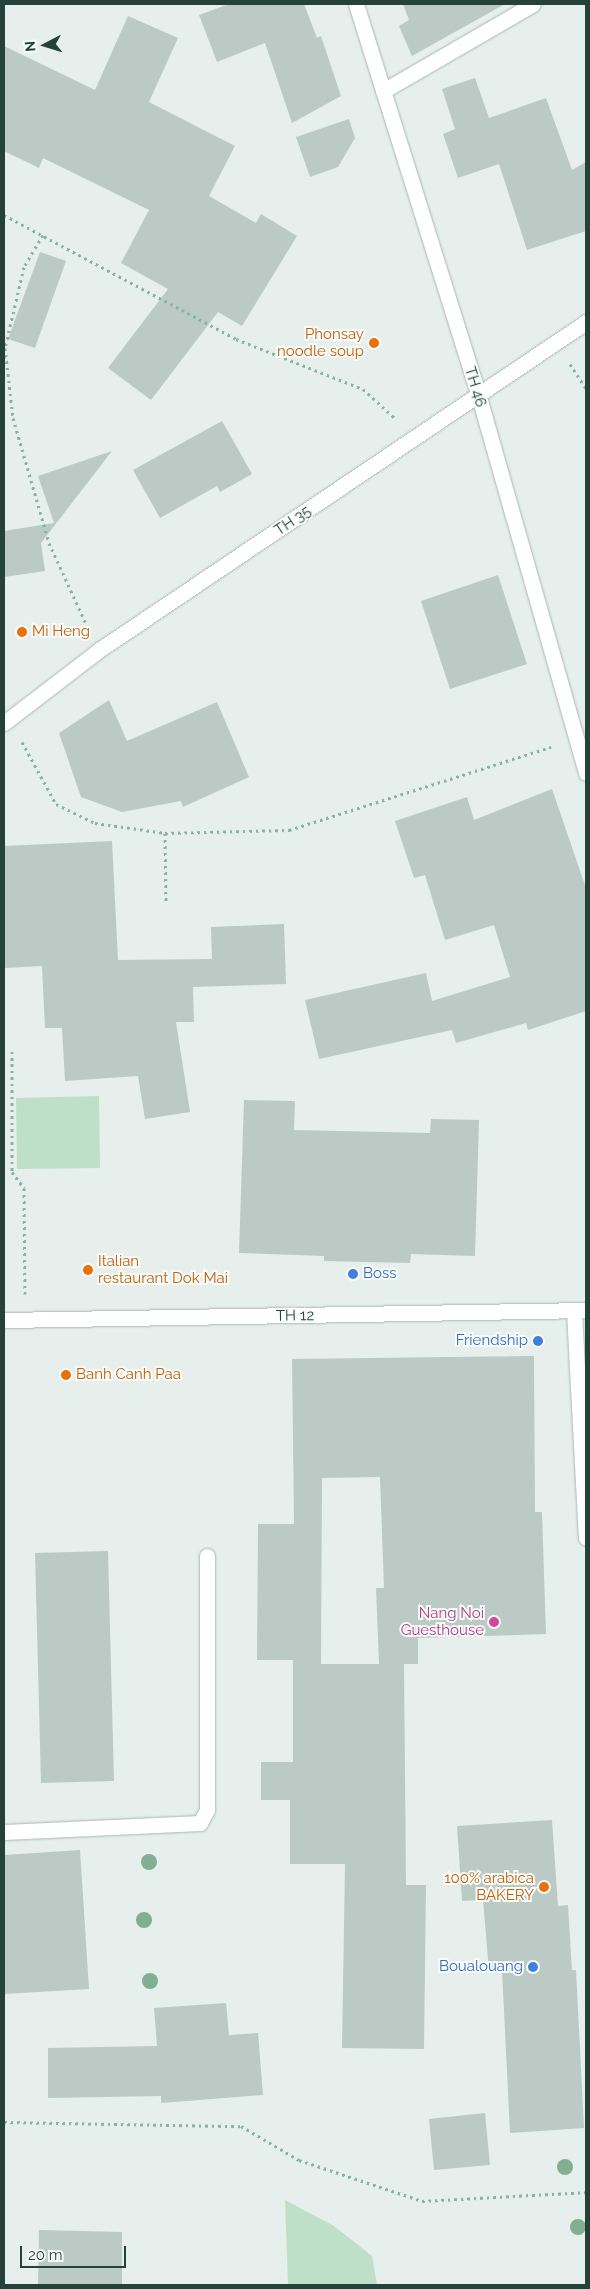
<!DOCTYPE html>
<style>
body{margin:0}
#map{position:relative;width:590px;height:2289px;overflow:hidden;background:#e6efeb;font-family:Raleway,sans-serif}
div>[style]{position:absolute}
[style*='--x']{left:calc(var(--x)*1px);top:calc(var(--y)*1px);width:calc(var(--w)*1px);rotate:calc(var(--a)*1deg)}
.green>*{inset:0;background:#bfe0c8}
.building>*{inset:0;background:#bbcac4}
.path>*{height:3px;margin-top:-1.5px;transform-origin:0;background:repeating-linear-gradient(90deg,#86b3a5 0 2.5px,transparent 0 6.5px)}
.roads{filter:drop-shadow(0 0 1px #a8b8b2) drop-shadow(0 0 1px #a8b8b2)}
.minor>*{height:15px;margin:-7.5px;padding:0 7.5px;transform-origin:7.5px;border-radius:7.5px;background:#fff}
.trees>*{width:16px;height:16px;margin:-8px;border-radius:50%;background:#80af93}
.dots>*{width:14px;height:14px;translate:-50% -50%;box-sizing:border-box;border:2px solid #f7fbf9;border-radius:50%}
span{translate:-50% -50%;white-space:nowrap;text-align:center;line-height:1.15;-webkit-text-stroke:4px #f7fbf9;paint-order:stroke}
.food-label{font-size:15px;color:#c56008}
.right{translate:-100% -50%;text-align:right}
.left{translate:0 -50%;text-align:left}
.street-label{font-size:15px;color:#24423a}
.shop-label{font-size:15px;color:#366cbe}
.hotel-label{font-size:15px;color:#b23c85}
.frame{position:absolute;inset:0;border:5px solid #24423a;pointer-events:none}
.north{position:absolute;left:20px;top:20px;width:50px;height:50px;-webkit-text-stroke:4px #f7fbf9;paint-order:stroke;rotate:265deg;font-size:14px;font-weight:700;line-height:20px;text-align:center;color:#24423a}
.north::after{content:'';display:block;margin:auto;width:18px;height:22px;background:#24423a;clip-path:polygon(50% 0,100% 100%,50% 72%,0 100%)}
.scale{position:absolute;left:20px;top:2246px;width:106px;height:22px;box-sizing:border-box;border:2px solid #24423a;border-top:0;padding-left:6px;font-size:15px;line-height:18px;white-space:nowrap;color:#24423a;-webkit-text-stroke:4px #f7fbf9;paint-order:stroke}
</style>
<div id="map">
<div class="green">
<i style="clip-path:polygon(99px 1096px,100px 1168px,17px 1169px,16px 1098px)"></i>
<i style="clip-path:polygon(285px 2200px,334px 2226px,372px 2256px,377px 2285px,288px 2285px)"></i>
</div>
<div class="building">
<i style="clip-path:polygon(229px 4px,304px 4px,317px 38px,321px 36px,341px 96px,292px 123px,265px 43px,217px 62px,199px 15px)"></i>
<i style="clip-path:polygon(403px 4px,505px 4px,412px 56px,399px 26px,409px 20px)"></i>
<i style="clip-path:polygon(128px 16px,178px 38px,149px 102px,235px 146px,209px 196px,256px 223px,261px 214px,297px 236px,242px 326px,218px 312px,151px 400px,108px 368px,168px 289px,121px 263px,149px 210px,43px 158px,39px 168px,4px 151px,4px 46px,95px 90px)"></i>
<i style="clip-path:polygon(475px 78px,489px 118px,546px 98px,572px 170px,586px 162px,586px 231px,527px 250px,499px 164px,458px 178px,443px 134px,455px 129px,442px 89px)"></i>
<i style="clip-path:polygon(349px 119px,355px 138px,338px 167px,310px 177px,296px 137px)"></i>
<i style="clip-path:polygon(40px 252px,66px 261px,35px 348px,8px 339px)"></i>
<i style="clip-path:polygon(222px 421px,252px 474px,220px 492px,217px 486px,160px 518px,133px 470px)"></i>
<i style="clip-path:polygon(112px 451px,41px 543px,45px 571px,4px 577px,4px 531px,54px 523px,38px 476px)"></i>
<i style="clip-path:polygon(498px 575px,527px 664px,450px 689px,421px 601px)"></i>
<i style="clip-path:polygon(109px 700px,127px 741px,217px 702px,249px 777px,183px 807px,181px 801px,122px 812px,81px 797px,59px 733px)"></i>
<i style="clip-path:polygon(552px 789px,586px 888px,586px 1011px,528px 1030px,526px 1023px,456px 1043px,452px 1030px,319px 1059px,305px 1000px,426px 973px,432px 1001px,510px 977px,494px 925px,445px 940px,425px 875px,414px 878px,395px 821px,467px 797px,474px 820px)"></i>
<i style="clip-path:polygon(112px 841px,118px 960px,212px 959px,211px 927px,284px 924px,286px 984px,193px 987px,194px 1022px,176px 1022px,190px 1112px,145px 1119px,138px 1076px,65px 1081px,62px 1028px,45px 1028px,42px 966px,4px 968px,4px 846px)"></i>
<i style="clip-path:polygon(244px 1100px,295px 1101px,294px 1130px,430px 1133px,431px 1119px,479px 1120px,475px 1256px,411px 1254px,410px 1263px,324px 1261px,324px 1256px,239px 1253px)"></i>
<i style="clip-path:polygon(evenodd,534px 1356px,535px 1512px,542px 1512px,546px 1634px,418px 1638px,418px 1664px,404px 1664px,406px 1885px,426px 1885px,424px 2049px,342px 2048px,345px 1864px,290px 1864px,290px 1800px,261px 1800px,261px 1762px,293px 1762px,293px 1660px,257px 1660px,258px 1524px,294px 1524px,292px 1359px,534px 1356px,380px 1477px,384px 1588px,376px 1588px,379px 1664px,321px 1664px,322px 1478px,380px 1477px)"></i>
<i style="clip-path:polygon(108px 1551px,114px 1781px,41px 1783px,35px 1553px)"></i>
<i style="clip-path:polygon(552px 1820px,558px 1906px,568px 1905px,572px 1970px,576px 1970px,584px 2128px,510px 2133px,502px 1970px,489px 1971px,483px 1900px,462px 1901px,457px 1826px)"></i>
<i style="clip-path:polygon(80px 1850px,89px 1989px,4px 1994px,4px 1855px)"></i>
<i style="clip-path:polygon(226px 2003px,229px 2035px,258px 2033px,263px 2095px,161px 2103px,161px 2096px,48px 2098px,48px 2048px,157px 2046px,154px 2008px)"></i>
<i style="clip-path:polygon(485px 2113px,490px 2165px,434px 2170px,429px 2119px)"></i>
<i style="clip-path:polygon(39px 2230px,122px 2232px,122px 2285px,38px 2285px)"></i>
</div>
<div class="path">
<i style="--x:4;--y:215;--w:263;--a:28.1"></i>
<i style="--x:236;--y:339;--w:136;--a:21.5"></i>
<i style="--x:363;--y:389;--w:45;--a:42.3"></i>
<i style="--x:43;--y:235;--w:37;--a:121"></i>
<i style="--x:24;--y:267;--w:83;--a:103.2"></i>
<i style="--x:5;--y:348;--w:70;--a:83.5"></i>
<i style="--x:13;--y:418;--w:130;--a:73.9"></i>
<i style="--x:49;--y:543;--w:91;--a:65.4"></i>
<i style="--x:570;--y:364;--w:30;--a:57"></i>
<i style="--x:22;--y:742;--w:71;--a:61.3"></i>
<i style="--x:56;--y:804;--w:43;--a:26"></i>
<i style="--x:95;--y:823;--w:71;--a:8.1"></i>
<i style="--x:165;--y:833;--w:124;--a:-1.4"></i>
<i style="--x:289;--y:830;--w:275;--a:-17.6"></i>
<i style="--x:165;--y:833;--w:71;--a:89.2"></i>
<i style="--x:12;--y:1051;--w:121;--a:90"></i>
<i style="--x:12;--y:1172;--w:20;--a:53"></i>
<i style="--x:24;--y:1188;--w:106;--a:89.5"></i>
<i style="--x:4;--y:2122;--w:237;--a:1"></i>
<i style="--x:241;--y:2126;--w:67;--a:30.4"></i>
<i style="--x:299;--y:2160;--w:130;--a:18.4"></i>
<i style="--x:422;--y:2201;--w:164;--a:-3.1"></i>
</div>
<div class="roads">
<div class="minor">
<i style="--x:356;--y:4;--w:412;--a:72.6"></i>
<i style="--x:479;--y:397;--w:391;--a:74.1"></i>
<i style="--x:383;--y:91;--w:173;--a:-30.1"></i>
<i style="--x:4;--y:723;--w:120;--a:-37.5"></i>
<i style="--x:99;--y:650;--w:587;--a:-33.96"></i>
<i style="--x:574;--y:1311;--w:227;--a:87"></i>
<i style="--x:4;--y:1320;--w:582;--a:-0.98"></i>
<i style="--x:4;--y:1832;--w:196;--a:-2.6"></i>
<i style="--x:200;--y:1823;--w:15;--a:-62"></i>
<i style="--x:207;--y:1810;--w:254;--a:-90"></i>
</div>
</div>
<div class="trees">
<i style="left:149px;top:1862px"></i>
<i style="left:144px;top:1920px"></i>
<i style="left:150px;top:1981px"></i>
<i style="left:565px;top:2167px"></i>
<i style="left:578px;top:2227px"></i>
</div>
<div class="dots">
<i style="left:374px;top:343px;background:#e8710a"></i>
<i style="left:22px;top:632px;background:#e8710a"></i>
<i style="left:88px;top:1270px;background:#e8710a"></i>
<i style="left:353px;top:1274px;background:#3f7fe0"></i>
<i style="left:538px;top:1341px;background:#3f7fe0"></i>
<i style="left:66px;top:1375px;background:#e8710a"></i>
<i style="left:494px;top:1622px;background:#d1479c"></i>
<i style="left:544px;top:1887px;background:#e8710a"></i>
<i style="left:533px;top:1967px;background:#3f7fe0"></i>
</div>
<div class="food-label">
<span class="right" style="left:364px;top:343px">Phonsay<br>noodle soup</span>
<span class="left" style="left:32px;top:632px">Mi Heng</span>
<span class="left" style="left:98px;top:1270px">Italian<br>restaurant Dok Mai</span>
<span class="left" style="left:76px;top:1375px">Banh Canh Paa</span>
<span class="right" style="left:534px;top:1887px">100% arabica<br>BAKERY</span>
</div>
<div class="street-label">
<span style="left:475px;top:387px;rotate:73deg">TH 46</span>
<span style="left:293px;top:521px;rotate:-34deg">TH 35</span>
<span style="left:295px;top:1316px;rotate:-1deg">TH 12</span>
</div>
<div class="shop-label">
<span class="left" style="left:363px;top:1274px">Boss</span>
<span class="right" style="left:528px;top:1341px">Friendship</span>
<span class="right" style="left:523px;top:1967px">Boualouang</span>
</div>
<div class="hotel-label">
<span class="right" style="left:484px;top:1622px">Nang Noi<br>Guesthouse</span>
</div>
<div class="frame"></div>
<div class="north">N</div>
<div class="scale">20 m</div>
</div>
